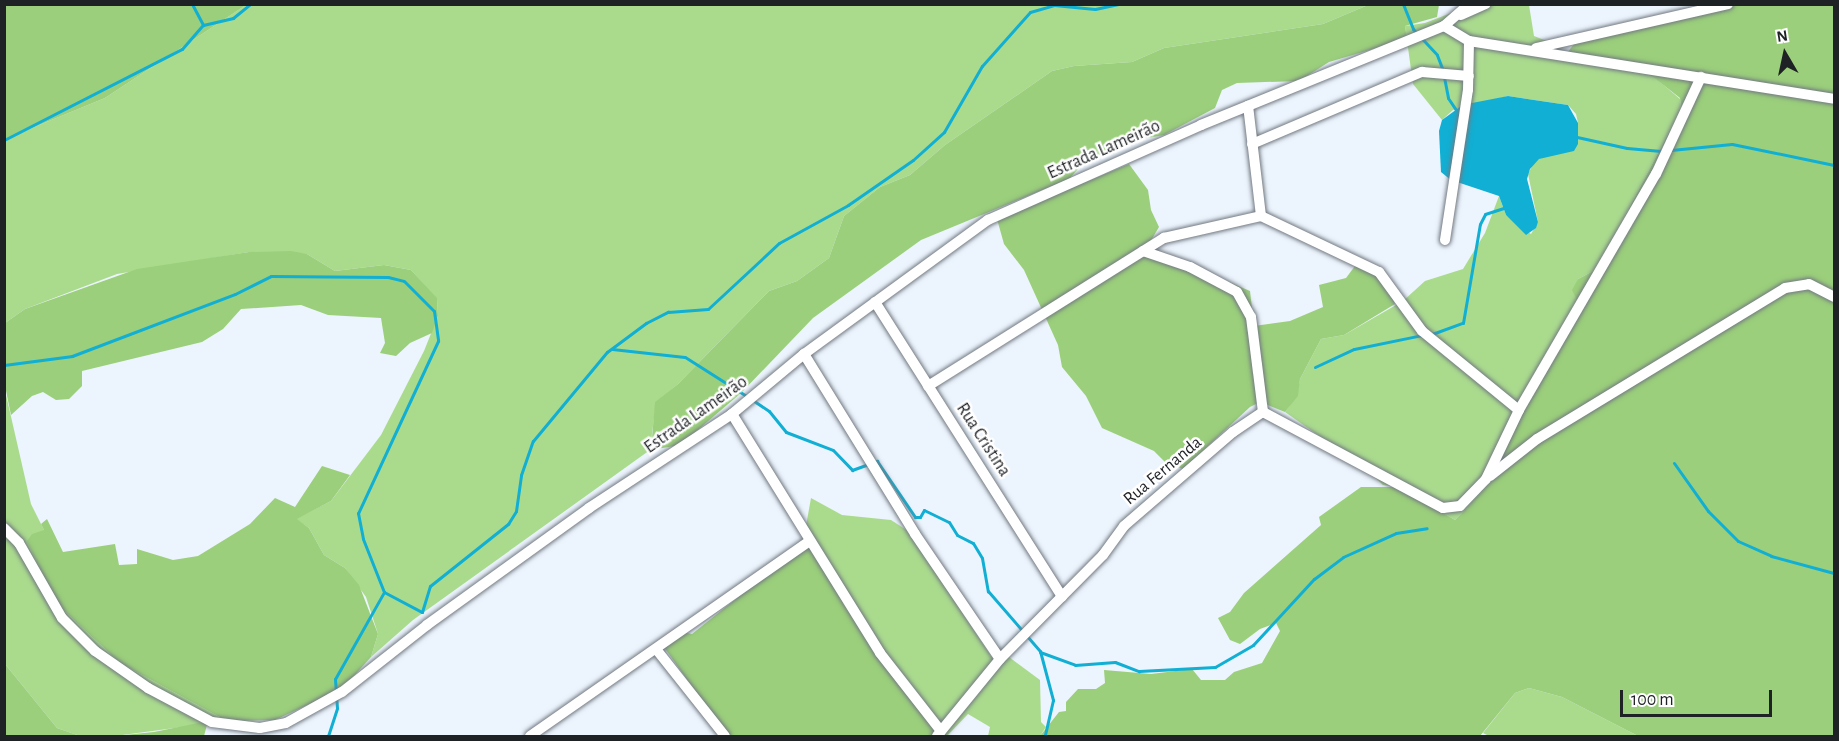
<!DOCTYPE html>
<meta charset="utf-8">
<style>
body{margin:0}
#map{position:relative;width:1839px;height:741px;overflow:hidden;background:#ecf4fd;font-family:"Alegreya Sans",sans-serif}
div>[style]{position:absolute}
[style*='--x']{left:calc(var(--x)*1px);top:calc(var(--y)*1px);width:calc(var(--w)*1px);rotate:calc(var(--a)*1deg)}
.green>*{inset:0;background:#aadb8d}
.forest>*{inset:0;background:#9bcf7b}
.water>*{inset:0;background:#11afd3}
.stream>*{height:3px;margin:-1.5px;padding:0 1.5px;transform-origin:1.5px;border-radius:1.5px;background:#11afd3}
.roads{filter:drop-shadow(0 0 2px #727981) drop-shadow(0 0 2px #727981)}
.minor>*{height:10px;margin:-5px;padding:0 5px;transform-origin:5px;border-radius:5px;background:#fff}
span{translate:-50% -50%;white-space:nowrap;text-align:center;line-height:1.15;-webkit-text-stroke:5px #fff;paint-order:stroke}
.street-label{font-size:18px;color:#1f2225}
.frame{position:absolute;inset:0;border:6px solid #1f2225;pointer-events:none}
.north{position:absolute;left:1755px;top:24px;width:60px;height:60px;-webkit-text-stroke:4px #fff;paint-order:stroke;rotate:351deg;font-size:16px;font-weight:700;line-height:24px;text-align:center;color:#1f2225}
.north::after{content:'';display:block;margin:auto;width:21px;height:27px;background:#1f2225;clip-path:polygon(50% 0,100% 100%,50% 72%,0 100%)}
.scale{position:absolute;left:1620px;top:690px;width:152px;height:27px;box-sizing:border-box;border:3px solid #1f2225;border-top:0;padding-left:8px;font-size:18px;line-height:21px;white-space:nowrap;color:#1f2225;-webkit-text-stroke:4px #fff;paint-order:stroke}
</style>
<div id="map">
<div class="green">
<i style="clip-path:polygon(246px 5px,1368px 5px,1323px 24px,1164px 48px,1132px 62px,1074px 66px,1052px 71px,945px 145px,910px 175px,880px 187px,844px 216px,829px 258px,797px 281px,769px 291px,678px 384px,656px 402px,650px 450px,413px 620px,371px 657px,378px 634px,366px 597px,345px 568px,324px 555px,309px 528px,296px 519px,331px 501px,381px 435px,424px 351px,438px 316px,437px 299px,411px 270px,384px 265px,335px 271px,307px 254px,249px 252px,117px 274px,25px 309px,5px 323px,5px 139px,105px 98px)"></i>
<i style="clip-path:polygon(1472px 5px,1529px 5px,1534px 36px,1552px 43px,1582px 63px,1638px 69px,1652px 75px,1680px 99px,1681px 109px,1597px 269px,1578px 279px,1576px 296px,1581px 308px,1503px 447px,1506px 468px,1455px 520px,1400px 487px,1383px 485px,1365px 468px,1285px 412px,1297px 396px,1300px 379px,1321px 339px,1344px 335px,1403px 301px,1425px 281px,1463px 269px,1485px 233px,1499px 196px,1506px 215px,1531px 234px,1538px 222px,1528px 174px,1533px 164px,1578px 123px,1576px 114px,1568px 105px,1508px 96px,1453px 110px,1442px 120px,1413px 84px,1405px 26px,1425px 23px)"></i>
<i style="clip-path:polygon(4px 386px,31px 504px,44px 530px,57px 604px,120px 663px,227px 721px,115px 736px,80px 736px,57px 728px,5px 664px)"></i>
<i style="clip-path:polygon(811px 498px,842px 515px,891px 520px,908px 531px,997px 665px,1009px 657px,1040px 680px,1041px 722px,1046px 727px,1040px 736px,988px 736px,990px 727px,968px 714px,947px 736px,941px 736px,804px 537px)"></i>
<i style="clip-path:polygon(1529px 688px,1562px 697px,1638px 736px,1489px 736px,1483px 733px,1515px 693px)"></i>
</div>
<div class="forest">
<i style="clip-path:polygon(5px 4px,246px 4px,246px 5px,105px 98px,5px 139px)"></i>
<i style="clip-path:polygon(1368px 5px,1439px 5px,1437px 17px,1405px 26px,1407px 39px,1329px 62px,1299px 81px,1237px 83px,1222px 90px,1215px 108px,1164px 135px,1136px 140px,1085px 161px,1069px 179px,921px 240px,813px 318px,741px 393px,680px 445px,651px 450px,655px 402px,678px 384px,769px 291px,797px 281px,829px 258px,844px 216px,880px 187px,910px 175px,945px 145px,1052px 71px,1074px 66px,1132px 62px,1164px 48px,1323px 24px)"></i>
<i style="clip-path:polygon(1709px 5px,1834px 5px,1834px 736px,1638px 736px,1562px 697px,1529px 688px,1515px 693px,1480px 736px,1040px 736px,1059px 712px,1066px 711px,1066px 702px,1078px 689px,1096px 689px,1105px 683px,1104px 670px,1151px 674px,1192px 669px,1201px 680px,1225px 680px,1234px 672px,1262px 663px,1280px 631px,1276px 623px,1260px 629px,1240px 644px,1230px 640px,1218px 618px,1230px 612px,1244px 593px,1321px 525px,1319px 517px,1361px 487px,1400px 487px,1455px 520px,1506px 467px,1500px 460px,1503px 447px,1581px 308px,1572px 290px,1578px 279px,1597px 269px,1681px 109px,1680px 98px,1652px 76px,1567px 53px,1574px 44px)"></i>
<i style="clip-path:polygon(1129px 164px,1148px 190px,1151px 210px,1159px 227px,1147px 247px,1250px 291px,1254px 326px,1290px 321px,1323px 307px,1319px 285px,1346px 278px,1361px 258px,1382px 272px,1395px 304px,1344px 335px,1321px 339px,1300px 379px,1298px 396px,1285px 412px,1260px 402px,1250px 407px,1183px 469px,1165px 462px,1154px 451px,1102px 428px,1086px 396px,1062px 367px,1058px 345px,1024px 270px,1004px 244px,997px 219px)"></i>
<i style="clip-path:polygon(291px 251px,307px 254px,335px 271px,384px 265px,411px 270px,437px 298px,438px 316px,432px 333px,410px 343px,396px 356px,380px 353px,385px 343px,381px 318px,328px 315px,301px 305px,241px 309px,223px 329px,202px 342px,82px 371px,82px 386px,69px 399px,56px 400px,43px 392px,32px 396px,11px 415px,5px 386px,5px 323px,25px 309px,137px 269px,249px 252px)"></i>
<i style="clip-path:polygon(322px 466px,350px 475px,331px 501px,297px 519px,309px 528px,324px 555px,345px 568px,359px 585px,378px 634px,371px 657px,342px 689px,275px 720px,227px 721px,120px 663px,57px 604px,27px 541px,32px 534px,44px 530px,41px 524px,47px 519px,63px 552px,115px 544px,119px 565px,137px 564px,137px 549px,173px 560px,198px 556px,250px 524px,275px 498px,295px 507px)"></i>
<i style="clip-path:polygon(804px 537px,941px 736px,727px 736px,659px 640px,678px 631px,692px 634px,802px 546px)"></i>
<i style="clip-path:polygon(5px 664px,57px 728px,80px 736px,5px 736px)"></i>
<i style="clip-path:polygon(208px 721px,204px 736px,115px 736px,154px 732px)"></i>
</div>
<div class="water">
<i style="clip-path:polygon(1508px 96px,1568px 105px,1578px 123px,1578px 144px,1574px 151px,1539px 159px,1530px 169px,1527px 179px,1538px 222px,1536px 228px,1526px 235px,1506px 215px,1499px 196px,1457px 182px,1467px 104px)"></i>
<i style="clip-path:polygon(1464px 104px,1452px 181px,1441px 172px,1439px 131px,1442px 120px)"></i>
</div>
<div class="stream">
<i style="--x:192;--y:4;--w:24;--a:62"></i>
<i style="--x:1403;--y:4;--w:27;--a:68"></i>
<i style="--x:1413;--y:29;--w:35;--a:47"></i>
<i style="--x:1437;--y:55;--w:17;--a:69"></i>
<i style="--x:1444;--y:77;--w:21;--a:79"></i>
<i style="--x:1448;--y:98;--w:14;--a:56"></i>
<i style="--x:1577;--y:137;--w:51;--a:12.4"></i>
<i style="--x:1627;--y:148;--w:37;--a:5"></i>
<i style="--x:4;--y:140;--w:200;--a:-27.1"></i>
<i style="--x:182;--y:49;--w:32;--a:-49"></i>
<i style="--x:203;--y:25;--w:31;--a:-13"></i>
<i style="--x:233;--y:18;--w:22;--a:-39"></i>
<i style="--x:1671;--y:150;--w:61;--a:-5.6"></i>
<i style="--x:1732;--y:144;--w:104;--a:11.6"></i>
<i style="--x:1432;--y:334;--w:33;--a:-20"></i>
<i style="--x:1463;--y:323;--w:100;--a:-80.3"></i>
<i style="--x:1480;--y:224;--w:11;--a:-63"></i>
<i style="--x:1485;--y:214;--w:22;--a:-18"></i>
<i style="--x:612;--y:349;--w:73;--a:6.3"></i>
<i style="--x:685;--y:357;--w:75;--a:32.4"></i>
<i style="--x:4;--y:365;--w:69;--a:-7.5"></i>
<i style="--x:72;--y:356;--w:174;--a:-20.8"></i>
<i style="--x:235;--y:294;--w:40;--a:-26.6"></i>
<i style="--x:271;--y:276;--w:117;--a:0.5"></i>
<i style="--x:388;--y:277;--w:16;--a:14"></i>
<i style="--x:404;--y:281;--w:42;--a:45"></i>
<i style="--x:434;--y:311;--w:30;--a:82"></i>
<i style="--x:438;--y:341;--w:190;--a:114.9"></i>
<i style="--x:358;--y:513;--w:26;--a:79"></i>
<i style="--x:363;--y:539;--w:57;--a:68.4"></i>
<i style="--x:384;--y:592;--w:43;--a:27.8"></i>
<i style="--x:422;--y:612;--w:27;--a:-73"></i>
<i style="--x:430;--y:586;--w:100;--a:-38.5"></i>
<i style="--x:508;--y:524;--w:15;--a:-58"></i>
<i style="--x:516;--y:511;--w:36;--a:-82"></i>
<i style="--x:521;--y:475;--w:36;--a:-71"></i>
<i style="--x:533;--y:441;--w:116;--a:-50.3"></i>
<i style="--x:607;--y:352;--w:49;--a:-36.6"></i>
<i style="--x:646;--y:323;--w:25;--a:-27"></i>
<i style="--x:668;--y:312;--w:40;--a:-4.3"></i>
<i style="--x:708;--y:309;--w:97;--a:-42.9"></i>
<i style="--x:779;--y:243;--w:79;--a:-28.8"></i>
<i style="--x:848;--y:205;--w:79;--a:-34.7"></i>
<i style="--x:913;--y:160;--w:42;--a:-42.1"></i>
<i style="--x:944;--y:132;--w:76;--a:-60.1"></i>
<i style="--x:982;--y:66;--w:72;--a:-48.4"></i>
<i style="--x:1030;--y:12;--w:25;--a:-16"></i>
<i style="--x:1054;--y:5;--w:41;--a:5.6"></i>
<i style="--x:1095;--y:9;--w:24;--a:-12"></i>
<i style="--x:1315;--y:367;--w:43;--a:-24.8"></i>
<i style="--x:1354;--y:349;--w:69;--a:-11.6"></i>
<i style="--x:754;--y:401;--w:18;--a:34"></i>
<i style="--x:769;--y:411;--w:27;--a:51"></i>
<i style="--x:786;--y:432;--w:50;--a:21"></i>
<i style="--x:833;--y:450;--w:28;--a:46"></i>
<i style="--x:852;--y:470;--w:27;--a:-20"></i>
<i style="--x:877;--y:461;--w:68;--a:55.8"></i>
<i style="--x:915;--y:517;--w:5;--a:0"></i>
<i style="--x:920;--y:517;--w:8;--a:-60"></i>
<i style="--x:924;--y:510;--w:28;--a:26"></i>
<i style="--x:949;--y:522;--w:15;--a:58"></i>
<i style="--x:957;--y:535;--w:18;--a:27"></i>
<i style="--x:973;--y:543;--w:17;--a:59"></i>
<i style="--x:982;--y:558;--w:34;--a:80"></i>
<i style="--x:988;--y:591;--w:79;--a:49.1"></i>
<i style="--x:1040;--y:651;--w:51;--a:75.1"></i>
<i style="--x:1053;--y:700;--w:37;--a:103"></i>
<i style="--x:1674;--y:463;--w:59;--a:54.7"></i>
<i style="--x:1708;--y:511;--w:42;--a:45"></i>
<i style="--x:1738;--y:541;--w:36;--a:24"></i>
<i style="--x:1771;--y:556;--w:65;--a:15.1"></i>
<i style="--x:1040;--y:652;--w:37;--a:20"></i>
<i style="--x:1075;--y:665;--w:40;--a:-4.3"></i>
<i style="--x:1115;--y:662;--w:26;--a:21"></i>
<i style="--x:1139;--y:671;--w:76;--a:-3"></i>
<i style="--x:1215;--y:667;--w:44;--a:-30.1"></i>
<i style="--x:1253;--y:645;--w:90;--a:-47.3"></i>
<i style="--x:1314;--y:579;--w:36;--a:-37"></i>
<i style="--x:1343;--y:557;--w:58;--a:-24.4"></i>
<i style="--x:1396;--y:533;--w:31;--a:-9"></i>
<i style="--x:328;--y:736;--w:29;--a:-72"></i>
<i style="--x:337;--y:708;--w:29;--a:-94"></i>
<i style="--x:335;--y:679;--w:100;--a:-60.6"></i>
</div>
<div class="roads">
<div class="minor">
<i style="--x:1461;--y:15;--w:27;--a:-24"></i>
<i style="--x:1444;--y:26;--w:29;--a:31"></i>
<i style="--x:1469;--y:41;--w:370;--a:9"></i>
<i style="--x:1536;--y:48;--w:197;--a:-12.9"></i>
<i style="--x:1252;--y:144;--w:185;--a:-23"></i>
<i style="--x:1422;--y:72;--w:47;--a:4.9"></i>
<i style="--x:1261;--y:216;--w:131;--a:25.4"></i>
<i style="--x:1379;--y:272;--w:73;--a:53.9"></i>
<i style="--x:1422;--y:331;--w:125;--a:39.2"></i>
<i style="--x:1445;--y:240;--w:152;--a:-81.3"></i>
<i style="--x:1468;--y:90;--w:49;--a:-88.8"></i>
<i style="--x:1143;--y:251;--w:50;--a:18.8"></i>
<i style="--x:1190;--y:267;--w:53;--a:28"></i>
<i style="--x:1237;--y:292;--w:29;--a:61"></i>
<i style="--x:1251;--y:317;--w:96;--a:82.8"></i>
<i style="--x:875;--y:302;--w:349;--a:57.6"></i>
<i style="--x:804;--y:354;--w:211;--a:58.3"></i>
<i style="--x:915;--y:534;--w:151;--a:55.8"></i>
<i style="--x:928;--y:386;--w:279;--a:-32.1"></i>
<i style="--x:1164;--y:238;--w:99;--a:-12.8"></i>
<i style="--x:1261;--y:216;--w:111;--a:-96.7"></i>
<i style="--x:732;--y:414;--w:281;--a:58.2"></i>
<i style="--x:880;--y:653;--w:99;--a:52"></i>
<i style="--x:1490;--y:476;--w:60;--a:-38.2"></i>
<i style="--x:1537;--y:439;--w:290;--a:-31.3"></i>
<i style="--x:1785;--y:288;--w:24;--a:-9"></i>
<i style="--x:1809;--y:284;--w:28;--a:27"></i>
<i style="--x:4;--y:528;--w:21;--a:45"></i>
<i style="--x:19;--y:543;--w:86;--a:60.2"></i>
<i style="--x:62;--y:618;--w:47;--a:45"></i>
<i style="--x:95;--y:651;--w:65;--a:34.9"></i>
<i style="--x:148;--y:688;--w:72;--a:28"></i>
<i style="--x:212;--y:722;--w:48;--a:7.1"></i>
<i style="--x:260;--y:728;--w:26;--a:-11"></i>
<i style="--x:286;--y:723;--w:64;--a:-29"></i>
<i style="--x:342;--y:692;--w:108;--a:-38.2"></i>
<i style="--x:427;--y:625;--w:200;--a:-35.8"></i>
<i style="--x:589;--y:508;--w:171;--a:-33.3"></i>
<i style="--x:732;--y:414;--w:94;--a:-39.8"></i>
<i style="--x:804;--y:354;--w:228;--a:-36.1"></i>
<i style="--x:988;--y:220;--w:233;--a:-24"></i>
<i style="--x:1201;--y:125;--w:262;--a:-22.2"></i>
<i style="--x:1444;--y:26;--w:33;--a:-41"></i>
<i style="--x:656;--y:649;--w:111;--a:51.6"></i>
<i style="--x:530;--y:736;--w:339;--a:-34.9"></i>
<i style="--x:937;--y:736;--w:99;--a:-50.7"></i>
<i style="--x:1000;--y:659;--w:146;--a:-45.3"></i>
<i style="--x:1103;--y:555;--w:36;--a:-54"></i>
<i style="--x:1124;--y:526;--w:144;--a:-40.8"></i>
<i style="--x:1233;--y:432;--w:36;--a:-34"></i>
<i style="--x:1263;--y:412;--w:204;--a:28.1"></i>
<i style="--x:1443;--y:508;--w:17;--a:-7"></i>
<i style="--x:1460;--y:506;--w:37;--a:-46"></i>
<i style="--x:1486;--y:479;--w:76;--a:-64.4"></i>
<i style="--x:1519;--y:410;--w:273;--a:-59.9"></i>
<i style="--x:1656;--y:174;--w:107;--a:-65.1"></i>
</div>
</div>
<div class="street-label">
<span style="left:1104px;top:150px;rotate:-24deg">Estrada Lameirão</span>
<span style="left:696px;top:415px;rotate:-35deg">Estrada Lameirão</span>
<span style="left:983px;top:440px;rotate:57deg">Rua Cristina</span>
<span style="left:1163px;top:471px;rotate:-40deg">Rua Fernanda</span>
</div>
<div class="frame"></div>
<div class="north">N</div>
<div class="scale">100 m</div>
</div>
